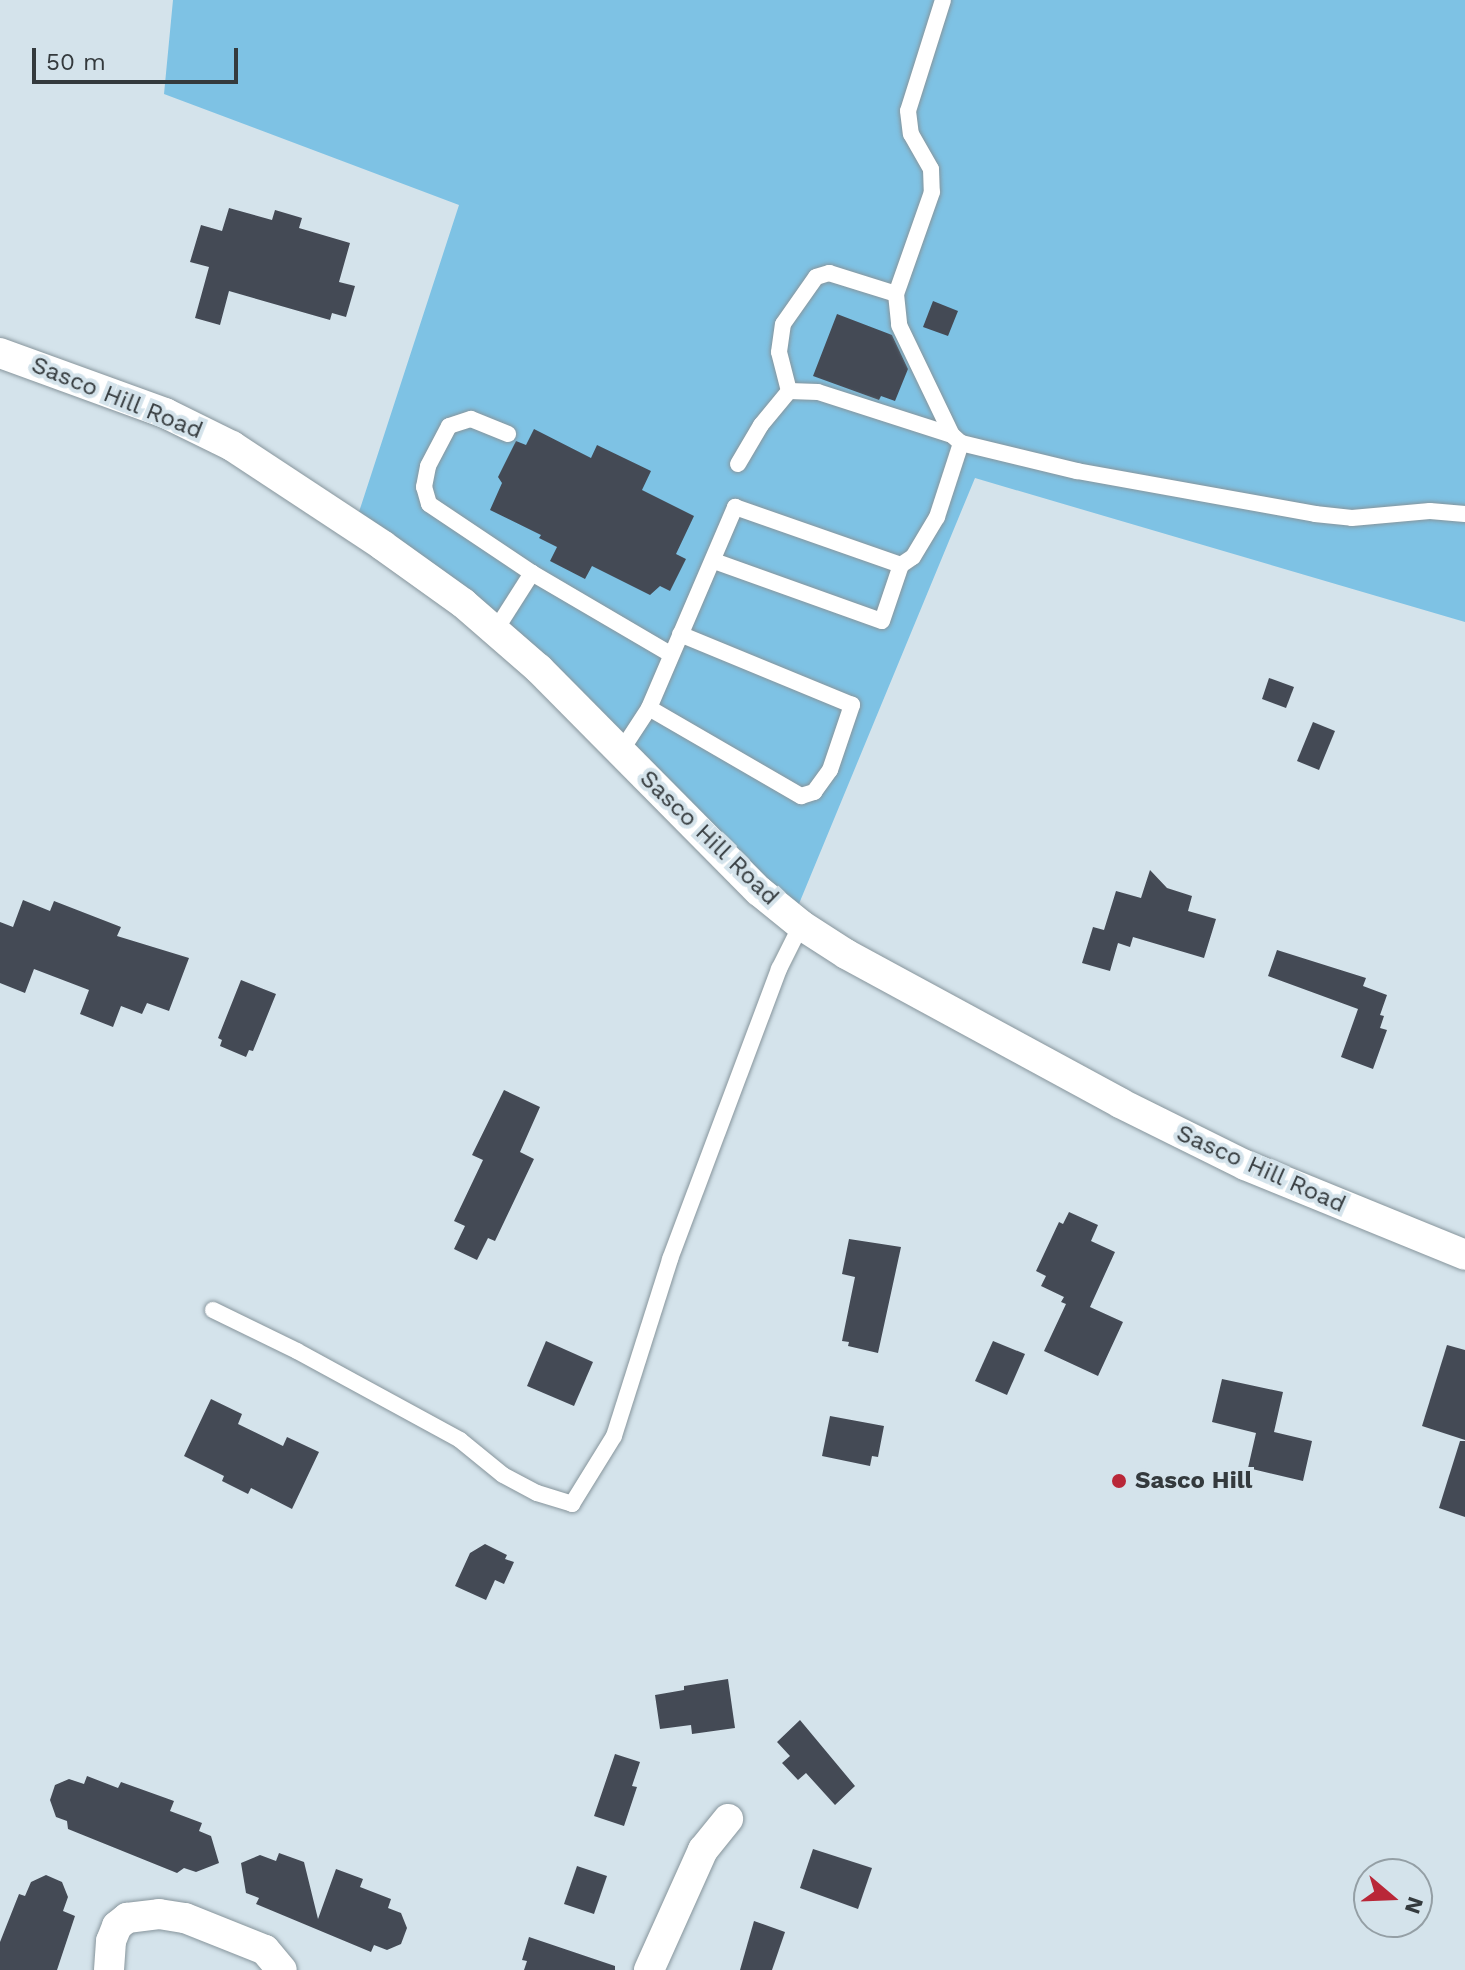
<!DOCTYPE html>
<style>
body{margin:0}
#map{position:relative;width:1465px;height:1970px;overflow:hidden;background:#d4e3eb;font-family:"Work Sans",sans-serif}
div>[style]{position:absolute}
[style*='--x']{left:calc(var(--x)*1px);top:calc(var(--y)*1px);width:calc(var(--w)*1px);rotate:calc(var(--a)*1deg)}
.green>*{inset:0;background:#7ec2e4}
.building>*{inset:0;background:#444a55}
.roads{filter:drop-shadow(0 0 2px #87959c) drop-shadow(0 0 2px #87959c)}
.service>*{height:16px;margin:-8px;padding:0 8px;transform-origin:8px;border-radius:8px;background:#fff}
.minor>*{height:30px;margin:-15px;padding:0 15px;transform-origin:15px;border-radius:15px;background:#fff}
.dots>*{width:22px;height:22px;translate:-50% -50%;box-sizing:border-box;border:4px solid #d4e3eb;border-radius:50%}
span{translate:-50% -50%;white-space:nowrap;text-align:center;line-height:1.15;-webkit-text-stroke:8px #d4e3eb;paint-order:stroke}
.street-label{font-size:24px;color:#343a3d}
.poi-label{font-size:24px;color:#343a3d;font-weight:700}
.left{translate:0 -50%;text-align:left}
.north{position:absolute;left:1353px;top:1858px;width:80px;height:80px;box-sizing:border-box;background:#d4e3eb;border:2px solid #949fa5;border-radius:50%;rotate:109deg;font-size:22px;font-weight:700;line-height:32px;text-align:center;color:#343a3d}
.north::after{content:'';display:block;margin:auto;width:28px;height:36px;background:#b92738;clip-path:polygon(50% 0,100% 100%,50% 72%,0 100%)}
.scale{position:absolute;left:32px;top:48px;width:206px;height:36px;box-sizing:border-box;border:4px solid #343a3d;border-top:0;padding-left:10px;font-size:24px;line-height:28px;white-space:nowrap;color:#343a3d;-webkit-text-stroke:6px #d4e3eb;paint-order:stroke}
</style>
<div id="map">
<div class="green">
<i style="clip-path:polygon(173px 0,1465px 0,1465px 622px,975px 478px,796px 911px,358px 515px,459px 205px,164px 94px)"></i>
</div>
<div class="building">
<i style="clip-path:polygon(229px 208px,272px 220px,275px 210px,302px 218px,299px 228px,350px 243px,339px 282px,355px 286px,346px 317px,332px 313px,330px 320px,229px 291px,220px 325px,195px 318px,209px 267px,190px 262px,201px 225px,222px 231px)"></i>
<i style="clip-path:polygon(933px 301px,958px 311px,948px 336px,923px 327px)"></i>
<i style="clip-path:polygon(837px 314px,892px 335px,908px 369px,895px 401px,881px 396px,879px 400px,813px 376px)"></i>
<i style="clip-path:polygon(534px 429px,591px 458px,597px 445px,651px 471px,642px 490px,694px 516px,676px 554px,686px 559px,670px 591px,660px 586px,650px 595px,592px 566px,585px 579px,550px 561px,557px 547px,539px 538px,541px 535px,490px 510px,502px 483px,498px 477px,516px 441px,526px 445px)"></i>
<i style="clip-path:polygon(1269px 678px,1294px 687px,1286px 708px,1262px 699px)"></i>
<i style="clip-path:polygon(1313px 722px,1335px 731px,1319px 770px,1297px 761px)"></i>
<i style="clip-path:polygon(1150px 870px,1167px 888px,1192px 896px,1188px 911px,1216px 919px,1204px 958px,1133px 937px,1130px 947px,1118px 943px,1110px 971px,1082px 963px,1093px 927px,1104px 930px,1116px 891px,1141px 898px)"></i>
<i style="clip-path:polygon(23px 900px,50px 911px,54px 901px,121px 927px,117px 936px,189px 958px,169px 1011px,147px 1003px,142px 1014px,121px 1006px,113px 1027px,80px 1014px,89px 990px,34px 969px,25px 993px,0 983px,0 922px,13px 927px)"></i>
<i style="clip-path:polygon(1277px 950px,1366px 978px,1363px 986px,1387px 995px,1380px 1015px,1384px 1016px,1380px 1028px,1387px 1030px,1373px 1069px,1341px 1057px,1358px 1009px,1268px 976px)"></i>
<i style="clip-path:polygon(241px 980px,276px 994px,253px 1051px,249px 1050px,246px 1057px,220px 1046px,222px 1040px,218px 1038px)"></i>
<i style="clip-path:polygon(504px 1090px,540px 1107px,520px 1152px,534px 1159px,495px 1241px,488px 1238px,477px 1260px,454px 1249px,465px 1226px,454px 1221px,483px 1160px,472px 1155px)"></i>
<i style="clip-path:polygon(1069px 1212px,1098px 1225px,1091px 1241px,1115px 1252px,1090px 1307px,1123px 1322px,1098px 1376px,1044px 1351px,1066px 1304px,1061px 1302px,1064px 1297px,1041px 1286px,1046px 1276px,1036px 1271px,1059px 1222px,1063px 1224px)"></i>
<i style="clip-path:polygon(849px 1239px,901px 1247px,878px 1353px,848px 1346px,849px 1342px,842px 1341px,855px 1277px,842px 1274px)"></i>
<i style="clip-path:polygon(546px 1341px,593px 1362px,574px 1406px,527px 1386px)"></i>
<i style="clip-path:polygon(993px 1341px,1025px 1354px,1007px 1395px,975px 1381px)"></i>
<i style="clip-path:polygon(1447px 1345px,1465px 1350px,1465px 1440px,1422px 1426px)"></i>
<i style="clip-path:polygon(1222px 1379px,1283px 1392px,1274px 1432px,1312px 1441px,1303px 1481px,1248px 1468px,1256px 1433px,1212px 1422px)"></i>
<i style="clip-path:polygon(211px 1399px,242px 1414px,238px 1424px,283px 1446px,287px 1437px,319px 1452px,292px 1509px,251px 1488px,248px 1494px,222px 1481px,224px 1476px,184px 1456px)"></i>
<i style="clip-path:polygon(830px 1416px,884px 1426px,878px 1457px,872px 1456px,870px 1466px,822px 1456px)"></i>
<i style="clip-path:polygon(1460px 1441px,1465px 1441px,1465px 1517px,1439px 1508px)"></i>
<i style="clip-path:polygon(485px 1544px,507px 1555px,505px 1559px,514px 1562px,504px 1584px,495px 1580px,486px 1600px,455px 1586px,470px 1553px)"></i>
<i style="clip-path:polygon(728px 1679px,735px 1728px,692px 1734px,691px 1725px,660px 1729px,655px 1695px,684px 1690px,684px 1686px)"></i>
<i style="clip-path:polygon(800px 1720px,855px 1786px,835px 1805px,806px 1773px,798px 1780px,782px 1763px,790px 1756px,777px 1742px)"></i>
<i style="clip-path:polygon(615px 1754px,640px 1762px,632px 1786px,637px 1787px,624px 1826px,594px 1816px)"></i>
<i style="clip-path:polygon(87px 1776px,118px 1788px,121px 1782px,174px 1801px,170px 1811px,202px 1823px,199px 1831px,211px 1836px,219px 1863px,196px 1872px,184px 1868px,177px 1873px,68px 1829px,67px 1821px,56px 1817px,50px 1800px,55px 1785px,69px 1779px,84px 1784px)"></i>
<i style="clip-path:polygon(813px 1849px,872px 1868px,858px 1909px,800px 1888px)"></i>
<i style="clip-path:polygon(279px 1853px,304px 1862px,318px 1919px,336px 1869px,363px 1879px,360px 1887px,391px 1899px,388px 1908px,401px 1913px,407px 1928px,401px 1944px,387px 1950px,374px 1945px,371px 1952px,256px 1904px,259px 1898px,246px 1893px,241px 1863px,260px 1855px,276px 1861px)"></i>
<i style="clip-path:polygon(577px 1866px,607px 1876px,594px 1914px,564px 1904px)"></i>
<i style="clip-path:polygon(46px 1875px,62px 1882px,68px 1897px,63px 1911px,75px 1916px,57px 1970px,0 1970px,0 1942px,19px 1894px,25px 1896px,31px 1882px)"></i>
<i style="clip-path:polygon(754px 1921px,785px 1932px,772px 1970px,740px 1970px)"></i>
<i style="clip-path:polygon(529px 1937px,615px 1966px,615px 1970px,524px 1970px,527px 1961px,522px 1960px)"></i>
</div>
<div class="roads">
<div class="service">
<i style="--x:943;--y:0;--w:116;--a:107.5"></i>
<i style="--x:908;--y:111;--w:23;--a:83"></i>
<i style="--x:911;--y:134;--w:40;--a:60.3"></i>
<i style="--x:931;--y:169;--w:23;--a:88"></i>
<i style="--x:932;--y:192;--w:108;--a:109.4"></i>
<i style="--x:896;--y:294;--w:31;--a:84"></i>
<i style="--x:899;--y:325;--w:122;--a:64.3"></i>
<i style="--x:952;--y:435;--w:12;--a:42"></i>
<i style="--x:961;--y:443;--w:119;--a:13.6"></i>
<i style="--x:1077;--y:471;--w:242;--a:10.2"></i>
<i style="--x:1315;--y:514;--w:37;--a:6"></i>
<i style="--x:1352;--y:518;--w:78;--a:-5.1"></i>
<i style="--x:1430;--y:511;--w:35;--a:5"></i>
<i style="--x:789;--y:391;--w:40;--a:-104.4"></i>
<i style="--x:779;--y:352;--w:28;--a:-82"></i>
<i style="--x:783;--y:324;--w:57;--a:-54.9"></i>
<i style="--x:816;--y:277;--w:14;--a:-17"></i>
<i style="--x:829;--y:273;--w:70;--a:17.4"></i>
<i style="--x:789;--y:391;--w:29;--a:2"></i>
<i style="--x:818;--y:392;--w:141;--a:17.8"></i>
<i style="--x:738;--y:464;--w:45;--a:-59.5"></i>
<i style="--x:761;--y:425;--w:44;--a:-50.5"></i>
<i style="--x:714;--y:561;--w:178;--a:19.7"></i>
<i style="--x:882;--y:621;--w:59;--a:-71.3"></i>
<i style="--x:901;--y:565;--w:14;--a:-34"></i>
<i style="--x:913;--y:557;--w:47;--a:-59"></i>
<i style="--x:937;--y:517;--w:78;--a:-72"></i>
<i style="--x:532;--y:573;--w:160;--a:30.4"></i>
<i style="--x:495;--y:631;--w:69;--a:-57.5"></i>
<i style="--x:532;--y:573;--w:124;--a:-146.2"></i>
<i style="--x:429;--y:504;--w:18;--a:-106"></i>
<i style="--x:424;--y:487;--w:21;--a:-79"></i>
<i style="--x:428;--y:466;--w:45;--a:-62.3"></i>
<i style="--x:449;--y:426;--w:23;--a:-18"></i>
<i style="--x:471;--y:419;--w:40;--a:22"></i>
<i style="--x:649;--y:708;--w:176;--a:30.1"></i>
<i style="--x:801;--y:796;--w:14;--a:-17"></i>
<i style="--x:814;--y:792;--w:27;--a:-54"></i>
<i style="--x:830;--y:770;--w:69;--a:-71.3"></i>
<i style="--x:852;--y:705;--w:186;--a:-157.6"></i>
<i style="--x:621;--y:751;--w:51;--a:-56.9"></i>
<i style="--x:649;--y:708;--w:219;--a:-66.8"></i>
<i style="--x:735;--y:507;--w:176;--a:19.3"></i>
<i style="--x:213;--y:1310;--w:93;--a:26"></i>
<i style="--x:297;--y:1351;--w:186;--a:28.6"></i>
<i style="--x:460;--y:1440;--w:55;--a:39.1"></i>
<i style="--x:503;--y:1475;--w:38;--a:28"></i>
<i style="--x:537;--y:1493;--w:37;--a:17"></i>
<i style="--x:572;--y:1504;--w:80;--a:-58.3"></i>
<i style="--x:614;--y:1436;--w:186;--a:-72.4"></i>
<i style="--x:670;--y:1259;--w:310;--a:-69.4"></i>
<i style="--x:779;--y:969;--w:49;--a:-63.4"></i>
</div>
<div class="minor">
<i style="--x:0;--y:353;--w:176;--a:20"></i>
<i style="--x:165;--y:413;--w:75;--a:26.2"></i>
<i style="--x:232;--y:446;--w:180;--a:33.4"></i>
<i style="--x:382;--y:545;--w:100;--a:35.6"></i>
<i style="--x:463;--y:603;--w:101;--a:41"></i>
<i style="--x:539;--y:669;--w:313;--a:45.3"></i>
<i style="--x:759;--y:891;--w:54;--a:39"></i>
<i style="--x:801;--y:925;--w:54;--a:32.8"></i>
<i style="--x:846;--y:954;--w:312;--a:28.5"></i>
<i style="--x:1120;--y:1103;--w:140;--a:26.4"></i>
<i style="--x:1245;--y:1165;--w:238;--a:22.2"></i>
<i style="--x:109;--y:1970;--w:29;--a:-86"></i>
<i style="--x:111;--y:1941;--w:16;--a:-68"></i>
<i style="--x:117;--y:1926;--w:13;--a:-39"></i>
<i style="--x:127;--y:1918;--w:32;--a:-7"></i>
<i style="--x:159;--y:1914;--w:26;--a:9"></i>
<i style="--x:185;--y:1918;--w:86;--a:21.8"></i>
<i style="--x:265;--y:1950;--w:26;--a:50"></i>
<i style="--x:649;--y:1970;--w:132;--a:-65.8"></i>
<i style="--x:703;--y:1850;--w:40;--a:-51"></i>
</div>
</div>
<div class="dots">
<i style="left:1119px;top:1481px;background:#b92738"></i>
</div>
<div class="street-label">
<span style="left:117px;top:398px;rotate:22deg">Sasco Hill Road</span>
<span style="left:709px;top:838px;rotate:44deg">Sasco Hill Road</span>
<span style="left:1261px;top:1169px;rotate:24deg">Sasco Hill Road</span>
</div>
<div class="poi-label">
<span class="left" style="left:1135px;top:1481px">Sasco Hill</span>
</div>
<div class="north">N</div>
<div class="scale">50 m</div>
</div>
